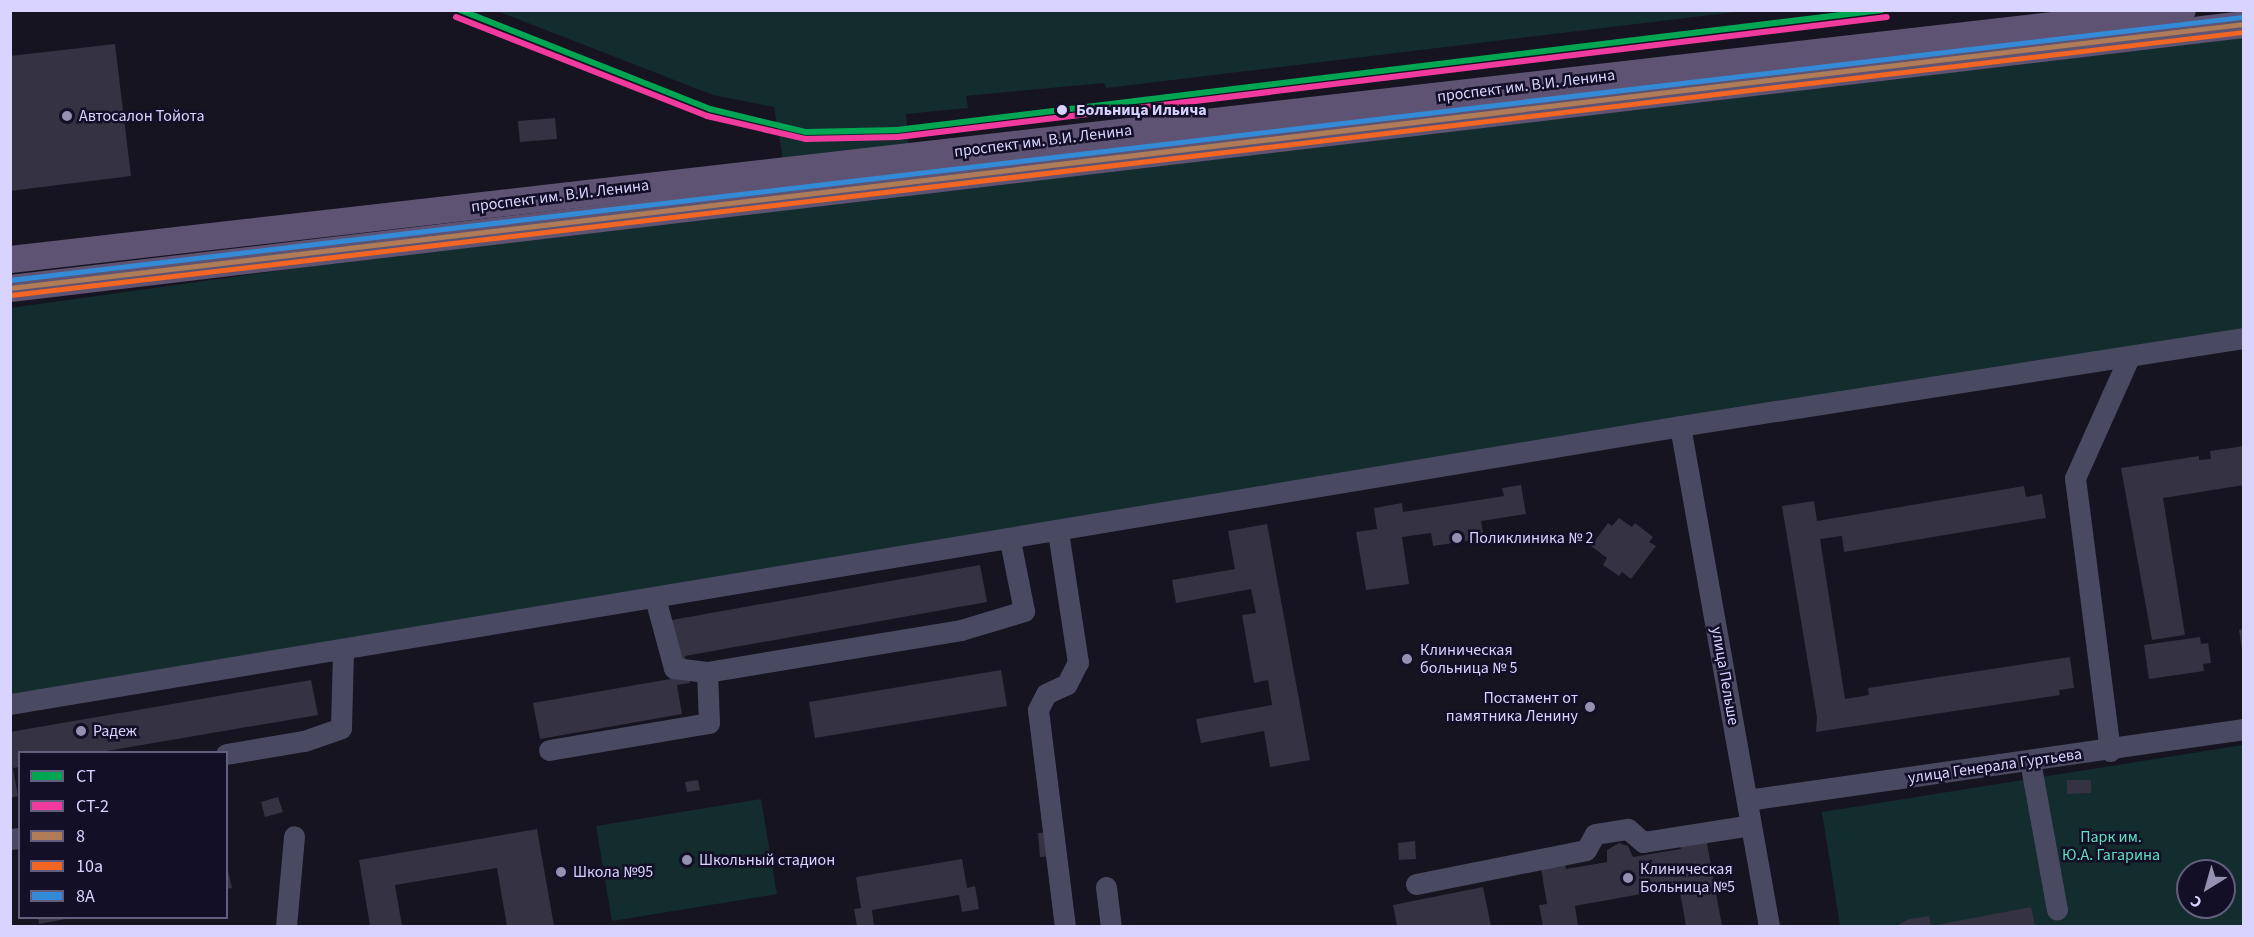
<!DOCTYPE html>
<meta charset="utf-8">
<style>
body{margin:0}
#map{position:relative;width:2254px;height:937px;overflow:hidden;background:#161421;font-family:"Source Sans 3",sans-serif}
div>[style]{position:absolute}
[style*='--x']{left:calc(var(--x)*1px);top:calc(var(--y)*1px);width:calc(var(--w)*1px);rotate:calc(var(--a)*1deg)}
.green>*{inset:0;background:#132c2d}
.building>*{inset:0;background:#343243}
.minor>*{height:21px;margin:-10.5px;padding:0 10.5px;transform-origin:10.5px;border-radius:10.5px;background:#4a4962}
.major>*{height:27px;margin:-13.5px;padding:0 13.5px;transform-origin:13.5px;border-radius:13.5px;background:#5e5373}
.bus-1>*{height:4.5px;margin:-2.25px;padding:0 2.25px;transform-origin:2.25px;border-radius:2.25px;background:#b07c57}
.bus-2>*{height:4.5px;margin:-2.25px;padding:0 2.25px;transform-origin:2.25px;border-radius:2.25px;background:#f26522}
.bus-3>*{height:4.5px;margin:-2.25px;padding:0 2.25px;transform-origin:2.25px;border-radius:2.25px;background:#338bd7}
.rail-1>*{height:6px;margin:-3px;padding:0 3px;transform-origin:3px;border-radius:3px;background:#00a651}
.rail-2>*{height:6px;margin:-3px;padding:0 3px;transform-origin:3px;border-radius:3px;background:#f13a9d}
.dots>*{width:16px;height:16px;translate:-50% -50%;box-sizing:border-box;border:3px solid #130f26;border-radius:50%}
span{translate:-50% -50%;white-space:nowrap;text-align:center;line-height:1.15;-webkit-text-stroke:5px #130f26;paint-order:stroke}
.street-label{font-size:16px;color:#d9d4ff}
.stop-label{font-size:16px;color:#d9d4ff;font-weight:700}
.left{translate:0 -50%;text-align:left}
.poi-label{font-size:16px;color:#d9d4ff}
.right{translate:-100% -50%;text-align:right}
.park-label{font-size:16px;color:#5fe0c0}
.frame{position:absolute;inset:0;border:12px solid #d9d4ff;pointer-events:none}
.legend{position:absolute;left:18px;top:751px;width:210px;height:168px;box-sizing:border-box;background:#130f26;border:2px solid #625e7d;margin:0;padding:8px 10px;list-style:none;font-size:18px;color:#d9d4ff}
.legend li{display:flex;align-items:center;gap:12px;height:30px}
.legend b{width:30px;border:2px solid #625e7d}
.north{position:absolute;left:2176px;top:859px;width:60px;height:60px;box-sizing:border-box;background:#130f26;border:2px solid #625e7d;border-radius:50%;rotate:217deg;font-size:16px;font-weight:700;line-height:24px;text-align:center;color:#d9d4ff}
.north::after{content:'';display:block;margin:auto;width:21px;height:27px;background:#9591b1;clip-path:polygon(50% 0,100% 100%,50% 72%,0 100%)}
</style>
<div id="map">
<div class="green">
<i style="clip-path:polygon(497px 11px,1744px 11px,1106px 88px,1104px 83px,966px 96px,968px 108px,906px 114px,909px 147px,783px 159px,774px 107px,713px 95px)"></i>
<i style="clip-path:polygon(2243px 34px,2243px 328px,11px 696px,10px 308px,419px 251px)"></i>
<i style="clip-path:polygon(evenodd,2243px 745px,2243px 926px,1840px 926px,1822px 812px,2243px 745px,2188px 871px,2224px 871px,2224px 907px,2188px 907px,2188px 871px)"></i>
<i style="clip-path:polygon(761px 799px,777px 894px,612px 921px,596px 826px)"></i>
</div>
<div class="building">
<i style="clip-path:polygon(115px 44px,131px 176px,10px 191px,10px 56px)"></i>
<i style="clip-path:polygon(555px 118px,557px 139px,520px 142px,518px 121px)"></i>
<i style="clip-path:polygon(2244px 446px,2244px 485px,2163px 498px,2185px 635px,2152px 640px,2121px 468px,2199px 456px,2199px 460px,2211px 459px,2210px 451px)"></i>
<i style="clip-path:polygon(1521px 485px,1526px 514px,1481px 521px,1484px 538px,1433px 546px,1431px 533px,1402px 537px,1409px 584px,1366px 590px,1356px 532px,1377px 529px,1374px 508px,1402px 503px,1403px 512px,1504px 496px,1502px 488px)"></i>
<i style="clip-path:polygon(2024px 486px,2026px 497px,2042px 494px,2046px 518px,1844px 552px,1842px 536px,1820px 539px,1845px 699px,1869px 695px,1868px 688px,2070px 657px,2074px 688px,2059px 690px,2060px 695px,1816px 732px,1817px 717px,1782px 506px,1814px 501px,1817px 521px)"></i>
<i style="clip-path:polygon(1619px 518px,1632px 527px,1635px 523px,1653px 537px,1649px 542px,1656px 546px,1631px 579px,1622px 572px,1619px 576px,1603px 565px,1607px 558px,1591px 546px,1608px 523px,1612px 526px)"></i>
<i style="clip-path:polygon(1267px 524px,1310px 760px,1270px 767px,1264px 731px,1201px 743px,1196px 719px,1272px 705px,1268px 680px,1254px 683px,1242px 615px,1256px 613px,1251px 589px,1176px 603px,1172px 580px,1235px 569px,1228px 531px)"></i>
<i style="clip-path:polygon(980px 565px,987px 602px,685px 656px,690px 683px,677px 685px,682px 714px,540px 739px,533px 703px,676px 678px,666px 621px)"></i>
<i style="clip-path:polygon(2244px 629px,2244px 649px,2242px 649px,2239px 630px)"></i>
<i style="clip-path:polygon(2200px 637px,2201px 644px,2208px 643px,2211px 663px,2203px 664px,2204px 671px,2149px 679px,2144px 645px)"></i>
<i style="clip-path:polygon(1001px 670px,1007px 706px,815px 738px,809px 702px)"></i>
<i style="clip-path:polygon(311px 680px,318px 715px,101px 752px,20px 752px,20px 767px,13px 768px,18px 796px,10px 798px,10px 732px)"></i>
<i style="clip-path:polygon(698px 780px,700px 790px,687px 792px,685px 782px)"></i>
<i style="clip-path:polygon(2067px 780px,2091px 780px,2091px 793px,2067px 794px)"></i>
<i style="clip-path:polygon(278px 797px,283px 812px,265px 817px,261px 802px)"></i>
<i style="clip-path:polygon(537px 829px,554px 926px,507px 926px,497px 868px,395px 885px,402px 926px,370px 926px,359px 860px)"></i>
<i style="clip-path:polygon(1051px 832px,1053px 856px,1040px 857px,1038px 833px)"></i>
<i style="clip-path:polygon(1706px 838px,1722px 926px,1686px 926px,1679px 887px,1575px 906px,1578px 926px,1543px 926px,1539px 905px,1547px 904px,1541px 868px,1565px 864px,1566px 869px,1607px 862px,1607px 850px,1619px 843px,1628px 846px,1633px 857px,1681px 849px,1680px 843px)"></i>
<i style="clip-path:polygon(1415px 841px,1416px 859px,1399px 860px,1398px 843px)"></i>
<i style="clip-path:polygon(962px 859px,967px 888px,975px 886px,979px 909px,962px 912px,959px 895px,872px 910px,874px 926px,857px 926px,854px 909px,861px 908px,856px 877px)"></i>
<i style="clip-path:polygon(226px 862px,232px 888px,226px 889px)"></i>
<i style="clip-path:polygon(1483px 887px,1491px 926px,1397px 926px,1393px 905px)"></i>
<i style="clip-path:polygon(2031px 907px,2035px 926px,1937px 926px,1936px 925px)"></i>
<i style="clip-path:polygon(1929px 916px,1931px 926px,1896px 926px,1909px 919px)"></i>
<i style="clip-path:polygon(38px 918px,66px 918px,66px 919px,39px 924px)"></i>
</div>
<div class="minor">
<i style="--x:1680;--y:426;--w:508;--a:79.91"></i>
<i style="--x:1058;--y:532;--w:132;--a:81.3"></i>
<i style="--x:1078;--y:662;--w:25;--a:117"></i>
<i style="--x:1067;--y:684;--w:23;--a:155"></i>
<i style="--x:1046;--y:694;--w:18;--a:117"></i>
<i style="--x:1038;--y:710;--w:218;--a:82.9"></i>
<i style="--x:655;--y:598;--w:73;--a:74.8"></i>
<i style="--x:674;--y:668;--w:33;--a:7"></i>
<i style="--x:707;--y:672;--w:257;--a:-9.4"></i>
<i style="--x:961;--y:630;--w:66;--a:-16.8"></i>
<i style="--x:1024;--y:611;--w:72;--a:-101.2"></i>
<i style="--x:10;--y:704;--w:1693;--a:-9.45"></i>
<i style="--x:1680;--y:426;--w:571;--a:-8.87"></i>
<i style="--x:549;--y:750;--w:162;--a:-9.6"></i>
<i style="--x:709;--y:723;--w:51;--a:-92.2"></i>
<i style="--x:2110;--y:751;--w:275;--a:-97.3"></i>
<i style="--x:2075;--y:478;--w:133;--a:-65.9"></i>
<i style="--x:226;--y:754;--w:79;--a:-9.5"></i>
<i style="--x:304;--y:741;--w:39;--a:-19"></i>
<i style="--x:341;--y:728;--w:79;--a:-88.5"></i>
<i style="--x:2030;--y:761;--w:151;--a:79.7"></i>
<i style="--x:1747;--y:800;--w:502;--a:-8.13"></i>
<i style="--x:10;--y:839;--w:10;--a:-6"></i>
<i style="--x:1416;--y:884;--w:173;--a:-11.3"></i>
<i style="--x:1586;--y:850;--w:18;--a:-61"></i>
<i style="--x:1595;--y:834;--w:33;--a:-9"></i>
<i style="--x:1628;--y:829;--w:20;--a:41"></i>
<i style="--x:1643;--y:842;--w:109;--a:-8.9"></i>
<i style="--x:1106;--y:887;--w:39;--a:83"></i>
<i style="--x:286;--y:926;--w:90;--a:-84.9"></i>
</div>
<div class="major">
<i style="--x:10;--y:259;--w:2186;--a:-6.54"></i>
<i style="--x:10;--y:288;--w:2250;--a:-6.74"></i>
</div>
<div class="bus-1">
<i style="--x:10;--y:288;--w:2250;--a:-6.74"></i>
</div>
<div class="bus-2">
<i style="--x:11;--y:295;--w:2248;--a:-6.72"></i>
</div>
<div class="bus-3">
<i style="--x:10;--y:280;--w:2248;--a:-6.72"></i>
</div>
<div class="rail-1">
<i style="--x:460;--y:10;--w:269;--a:21.6"></i>
<i style="--x:710;--y:109;--w:99;--a:13.5"></i>
<i style="--x:806;--y:132;--w:91;--a:-1.3"></i>
<i style="--x:897;--y:130;--w:992;--a:-6.95"></i>
</div>
<div class="rail-2">
<i style="--x:456;--y:17;--w:270;--a:21.5"></i>
<i style="--x:707;--y:116;--w:102;--a:13.1"></i>
<i style="--x:806;--y:139;--w:92;--a:-1.2"></i>
<i style="--x:898;--y:137;--w:996;--a:-6.92"></i>
</div>
<div class="dots">
<i style="left:1062px;top:110px;background:#d9d4ff"></i>
<i style="left:67px;top:116px;background:#9591b1"></i>
<i style="left:1457px;top:538px;background:#9591b1"></i>
<i style="left:1407px;top:659px;background:#9591b1"></i>
<i style="left:1590px;top:707px;background:#9591b1"></i>
<i style="left:81px;top:731px;background:#9591b1"></i>
<i style="left:687px;top:860px;background:#9591b1"></i>
<i style="left:561px;top:872px;background:#9591b1"></i>
<i style="left:1628px;top:878px;background:#9591b1"></i>
</div>
<div class="street-label">
<span style="left:1526px;top:86px;rotate:-7deg">проспект им. В.И. Ленина</span>
<span style="left:1043px;top:141px;rotate:-7deg">проспект им. В.И. Ленина</span>
<span style="left:560px;top:196px;rotate:-7deg">проспект им. В.И. Ленина</span>
<span style="left:1725px;top:676px;rotate:80deg">улица Пельше</span>
<span style="left:1995px;top:766px;rotate:-8deg">улица Генерала Гуртьева</span>
</div>
<div class="stop-label">
<span class="left" style="left:1076px;top:110px">Больница Ильича</span>
</div>
<div class="poi-label">
<span class="left" style="left:79px;top:116px">Автосалон Тойота</span>
<span class="left" style="left:1469px;top:538px">Поликлиника № 2</span>
<span class="left" style="left:1420px;top:659px">Клиническая<br>больница № 5</span>
<span class="right" style="left:1578px;top:707px">Постамент от<br>памятника Ленину</span>
<span class="left" style="left:93px;top:731px">Радеж</span>
<span class="left" style="left:699px;top:860px">Школьный стадион</span>
<span class="left" style="left:1640px;top:878px">Клиническая<br>Больница №5</span>
<span class="left" style="left:573px;top:872px">Школа №95</span>
</div>
<div class="park-label">
<span style="left:2111px;top:846px">Парк им.<br>Ю.А. Гагарина</span>
</div>
<div class="frame"></div>
<ul class="legend">
<li><b style="height:8px;background:#00a651"></b>СТ</li>
<li><b style="height:8px;background:#f13a9d"></b>СТ-2</li>
<li><b style="height:8px;background:#b07c57"></b>8</li>
<li><b style="height:8px;background:#f26522"></b>10а</li>
<li><b style="height:8px;background:#338bd7"></b>8А</li>
</ul>
<div class="north">С</div>
</div>
